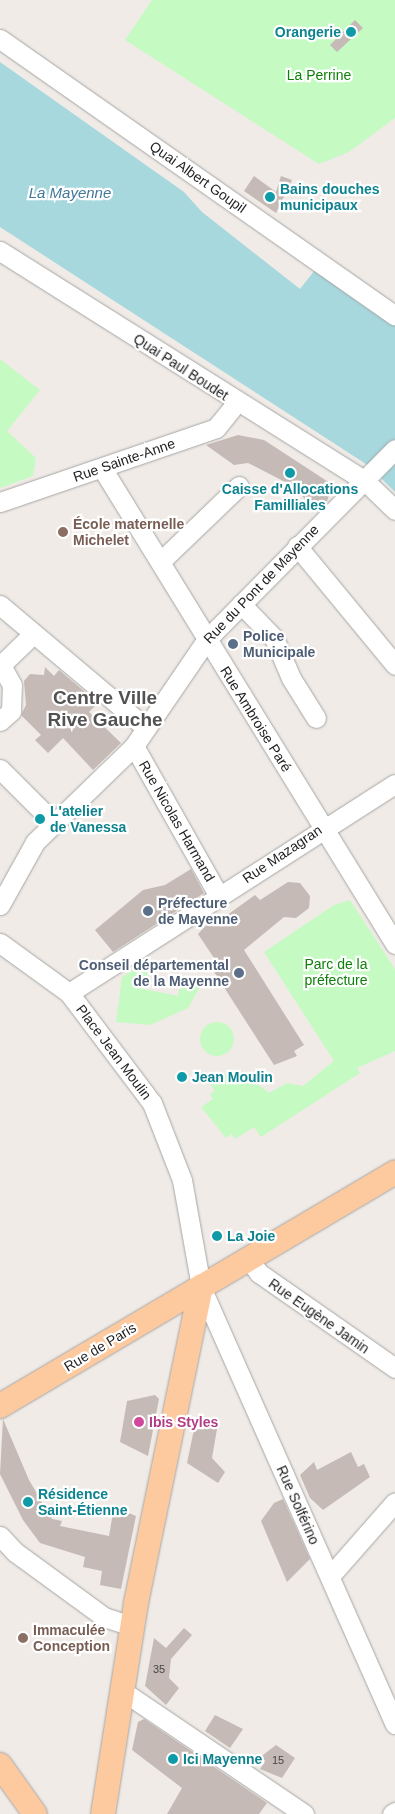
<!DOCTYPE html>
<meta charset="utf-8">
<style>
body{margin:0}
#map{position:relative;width:395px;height:1814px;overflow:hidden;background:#f0ebe6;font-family:Arial,sans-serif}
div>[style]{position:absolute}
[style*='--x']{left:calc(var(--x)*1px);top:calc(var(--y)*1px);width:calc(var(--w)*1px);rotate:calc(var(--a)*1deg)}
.park>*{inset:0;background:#c5fac3}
.round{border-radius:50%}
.water>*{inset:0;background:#a6d8de}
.building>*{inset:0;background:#c5bab5}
.roads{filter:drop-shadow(0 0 1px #a6a6a6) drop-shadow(0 0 1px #a6a6a6)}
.minor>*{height:19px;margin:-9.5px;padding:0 9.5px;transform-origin:9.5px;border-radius:9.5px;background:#fff}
.major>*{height:24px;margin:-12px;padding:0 12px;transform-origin:12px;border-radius:12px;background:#fdc99e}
.dots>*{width:14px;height:14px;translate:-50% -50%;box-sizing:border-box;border:2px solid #fff;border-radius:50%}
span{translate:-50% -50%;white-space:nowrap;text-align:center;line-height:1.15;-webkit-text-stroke:4.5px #fff;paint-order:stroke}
.number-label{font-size:11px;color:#484644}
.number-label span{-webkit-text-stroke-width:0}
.culture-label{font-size:14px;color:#0d838f;font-weight:700}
.right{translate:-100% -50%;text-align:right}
.left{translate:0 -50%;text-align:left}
.park-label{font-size:14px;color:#0f810a}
.street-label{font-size:14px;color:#1f1f1f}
.education-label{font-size:14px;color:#785e54;font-weight:700}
.service-label{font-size:14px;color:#4e5e75;font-weight:700}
.hotel-label{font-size:14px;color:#b23c85;font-weight:700}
.water-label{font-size:15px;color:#417899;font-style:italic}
.district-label{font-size:19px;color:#525252;font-weight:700}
</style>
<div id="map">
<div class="park">
<i style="clip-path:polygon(152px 0,395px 0,395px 118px,349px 152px,319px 164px,125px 40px)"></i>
<i style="clip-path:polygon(0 359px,40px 390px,7px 431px,36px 458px,33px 476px,0 488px)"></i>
<i style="clip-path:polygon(350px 900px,395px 969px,395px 1051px,357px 1068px,360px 1073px,261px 1137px,254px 1127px,235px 1139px,232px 1134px,226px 1138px,201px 1107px,213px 1099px,210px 1094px,215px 1091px,209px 1082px,216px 1078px,238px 1069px,269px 1093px,287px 1083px,303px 1086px,334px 1061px,264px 952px,334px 905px)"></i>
<i style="clip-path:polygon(150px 959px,144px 989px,178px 996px,179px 989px,195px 976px,201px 985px,188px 1008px,150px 1025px,116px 1022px,122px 977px)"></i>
<i class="round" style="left:200px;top:1022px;width:34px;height:34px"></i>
</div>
<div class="water">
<i style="clip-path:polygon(0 62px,184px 192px,202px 212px,300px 289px,315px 270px,395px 326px,395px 492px,369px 466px,0 227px)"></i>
</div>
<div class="building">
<i style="clip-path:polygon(355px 20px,363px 28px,337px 52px,330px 45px)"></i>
<i style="clip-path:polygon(254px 176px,276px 192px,281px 176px,292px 180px,276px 213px,244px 191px)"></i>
<i style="clip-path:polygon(238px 435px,264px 440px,333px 485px,327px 501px,317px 512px,293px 486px,248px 463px,234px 465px,206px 445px)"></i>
<i style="clip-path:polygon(45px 667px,54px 676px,59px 670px,98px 703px,89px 712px,121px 743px,93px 770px,63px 738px,48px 753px,35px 740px,41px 735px,21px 715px,26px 705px,24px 681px,30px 674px,44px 675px)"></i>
<i style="clip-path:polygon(191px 869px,204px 893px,113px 952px,95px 930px,143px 890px,165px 885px)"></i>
<i style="clip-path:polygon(288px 882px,300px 883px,310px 896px,309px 908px,296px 918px,284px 917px,244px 950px,304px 1045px,294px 1051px,297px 1056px,274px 1065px,209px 964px,216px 961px,198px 934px,213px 918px,223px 918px,255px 895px,260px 900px)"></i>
<i style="clip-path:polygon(155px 1395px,159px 1399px,148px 1456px,120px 1442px,127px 1401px)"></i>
<i style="clip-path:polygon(197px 1415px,218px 1423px,212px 1458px,225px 1472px,218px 1483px,187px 1463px)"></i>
<i style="clip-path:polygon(3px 1419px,29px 1480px,52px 1519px,62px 1521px,60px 1526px,109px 1536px,114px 1507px,136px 1516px,121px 1589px,100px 1585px,102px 1571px,83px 1567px,85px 1557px,40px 1543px,23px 1520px,0 1474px)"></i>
<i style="clip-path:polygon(351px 1452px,358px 1467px,364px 1464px,370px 1477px,323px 1510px,310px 1498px,300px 1475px,314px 1462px,317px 1470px)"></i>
<i style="clip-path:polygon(283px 1499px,310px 1559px,287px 1582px,261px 1521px,274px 1503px)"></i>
<i style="clip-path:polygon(184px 1628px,192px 1635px,171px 1659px,169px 1678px,179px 1688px,166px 1705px,145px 1686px,154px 1638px,166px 1648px)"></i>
<i style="clip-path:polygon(215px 1715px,243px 1729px,230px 1748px,205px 1731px)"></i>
<i style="clip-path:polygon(144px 1719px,267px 1803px,259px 1814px,167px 1814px,182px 1788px,132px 1750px,138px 1722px)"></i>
<i style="clip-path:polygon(276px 1745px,295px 1758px,282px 1778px,260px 1769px,265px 1762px,259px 1758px)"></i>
</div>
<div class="roads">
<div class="minor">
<i style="--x:0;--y:39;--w:482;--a:35"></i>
<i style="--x:0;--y:251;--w:430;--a:32.2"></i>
<i style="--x:364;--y:480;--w:43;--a:44.1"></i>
<i style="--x:102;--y:468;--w:559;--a:58.39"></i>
<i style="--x:0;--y:502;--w:228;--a:-18.9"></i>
<i style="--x:216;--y:428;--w:32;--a:-51"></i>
<i style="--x:297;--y:546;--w:154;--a:50.5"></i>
<i style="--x:161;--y:561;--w:108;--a:-43.9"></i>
<i style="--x:241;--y:604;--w:47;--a:45.9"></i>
<i style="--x:274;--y:638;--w:43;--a:67"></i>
<i style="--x:291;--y:678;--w:47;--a:58"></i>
<i style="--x:0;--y:605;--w:191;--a:40.1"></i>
<i style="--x:0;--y:721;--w:15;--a:-42"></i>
<i style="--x:11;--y:711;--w:26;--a:-88"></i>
<i style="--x:12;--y:685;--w:23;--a:-119"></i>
<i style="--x:1;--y:665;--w:43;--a:-44.1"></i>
<i style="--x:134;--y:746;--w:172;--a:60.5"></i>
<i style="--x:0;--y:769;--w:75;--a:45"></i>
<i style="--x:0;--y:905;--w:72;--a:-60.9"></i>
<i style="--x:35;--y:842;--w:138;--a:-44.1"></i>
<i style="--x:134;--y:746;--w:130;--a:-55.7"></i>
<i style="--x:207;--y:639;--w:267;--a:-45.3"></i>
<i style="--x:0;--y:943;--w:85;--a:35.9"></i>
<i style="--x:69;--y:993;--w:138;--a:53"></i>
<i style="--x:152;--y:1103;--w:83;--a:68.7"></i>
<i style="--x:182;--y:1180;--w:109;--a:79.9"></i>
<i style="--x:201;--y:1287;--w:478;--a:66.1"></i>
<i style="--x:69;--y:993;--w:387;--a:-32.7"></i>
<i style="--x:248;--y:1258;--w:19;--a:54"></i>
<i style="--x:259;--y:1273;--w:166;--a:34.9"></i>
<i style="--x:0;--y:1536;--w:22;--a:47"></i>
<i style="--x:15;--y:1552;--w:110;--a:36.1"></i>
<i style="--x:104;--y:1617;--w:29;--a:18"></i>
<i style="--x:330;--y:1576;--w:98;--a:-48.7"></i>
<i style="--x:121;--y:1690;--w:221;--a:34.1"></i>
<i style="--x:392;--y:1814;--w:4;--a:-34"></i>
</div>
<div class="major">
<i style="--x:0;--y:1406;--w:459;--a:-30.6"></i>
<i style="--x:0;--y:1765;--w:60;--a:54.5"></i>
<i style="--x:103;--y:1814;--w:214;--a:-81.1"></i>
<i style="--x:136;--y:1603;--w:323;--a:-78.4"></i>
</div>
</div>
<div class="dots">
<i style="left:351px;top:32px;background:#0f9aa8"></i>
<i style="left:270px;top:197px;background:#0f9aa8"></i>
<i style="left:290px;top:473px;background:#0f9aa8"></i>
<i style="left:63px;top:532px;background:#8d6e63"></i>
<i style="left:233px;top:644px;background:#5c6f8a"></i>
<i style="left:40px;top:819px;background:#0f9aa8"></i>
<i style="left:148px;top:911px;background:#5c6f8a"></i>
<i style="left:239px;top:973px;background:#5c6f8a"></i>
<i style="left:182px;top:1077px;background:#0f9aa8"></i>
<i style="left:217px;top:1236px;background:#0f9aa8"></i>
<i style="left:139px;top:1422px;background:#d1479c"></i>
<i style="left:28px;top:1502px;background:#0f9aa8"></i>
<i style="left:23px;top:1638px;background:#8d6e63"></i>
<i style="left:173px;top:1759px;background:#0f9aa8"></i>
</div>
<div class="number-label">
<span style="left:159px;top:1669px">35</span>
<span style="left:278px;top:1760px">15</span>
</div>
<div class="culture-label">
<span class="right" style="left:341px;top:32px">Orangerie</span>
<span class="left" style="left:280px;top:197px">Bains douches<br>municipaux</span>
<span style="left:290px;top:497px">Caisse d'Allocations<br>Familliales</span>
<span class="left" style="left:50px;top:819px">L'atelier<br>de Vanessa</span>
<span class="left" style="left:192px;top:1077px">Jean Moulin</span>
<span class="left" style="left:227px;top:1236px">La Joie</span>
<span class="left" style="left:38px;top:1502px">Résidence<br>Saint-Étienne</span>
<span class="left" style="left:183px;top:1759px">Ici Mayenne</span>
</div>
<div class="park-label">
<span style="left:319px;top:75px">La Perrine</span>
<span style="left:336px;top:972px">Parc de la<br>préfecture</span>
</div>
<div class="street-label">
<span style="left:198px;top:177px;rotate:35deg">Quai Albert Goupil</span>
<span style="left:181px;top:367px;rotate:33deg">Quai Paul Boudet</span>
<span style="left:124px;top:460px;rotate:-19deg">Rue Sainte-Anne</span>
<span style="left:261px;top:584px;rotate:-46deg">Rue du Pont de Mayenne</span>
<span style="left:256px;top:719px;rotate:58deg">Rue Ambroise Paré</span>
<span style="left:177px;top:821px;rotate:60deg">Rue Nicolas Harmand</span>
<span style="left:282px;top:854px;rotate:-34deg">Rue Mazagran</span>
<span style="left:114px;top:1052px;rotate:53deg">Place Jean Moulin</span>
<span style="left:319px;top:1316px;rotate:35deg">Rue Eugène Jamin</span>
<span style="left:100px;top:1347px;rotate:-31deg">Rue de Paris</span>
<span style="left:298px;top:1505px;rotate:66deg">Rue Solférino</span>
</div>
<div class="education-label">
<span class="left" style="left:73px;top:532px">École maternelle<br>Michelet</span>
<span class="left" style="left:33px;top:1638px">Immaculée<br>Conception</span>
</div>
<div class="service-label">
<span class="left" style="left:243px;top:644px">Police<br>Municipale</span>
<span class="left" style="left:158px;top:911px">Préfecture<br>de Mayenne</span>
<span class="right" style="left:229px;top:973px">Conseil départemental<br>de la Mayenne</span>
</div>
<div class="hotel-label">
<span class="left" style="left:149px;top:1422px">Ibis Styles</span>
</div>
<div class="water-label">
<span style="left:70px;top:193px">La Mayenne</span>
</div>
<div class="district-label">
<span style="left:105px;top:709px">Centre Ville<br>Rive Gauche</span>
</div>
</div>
